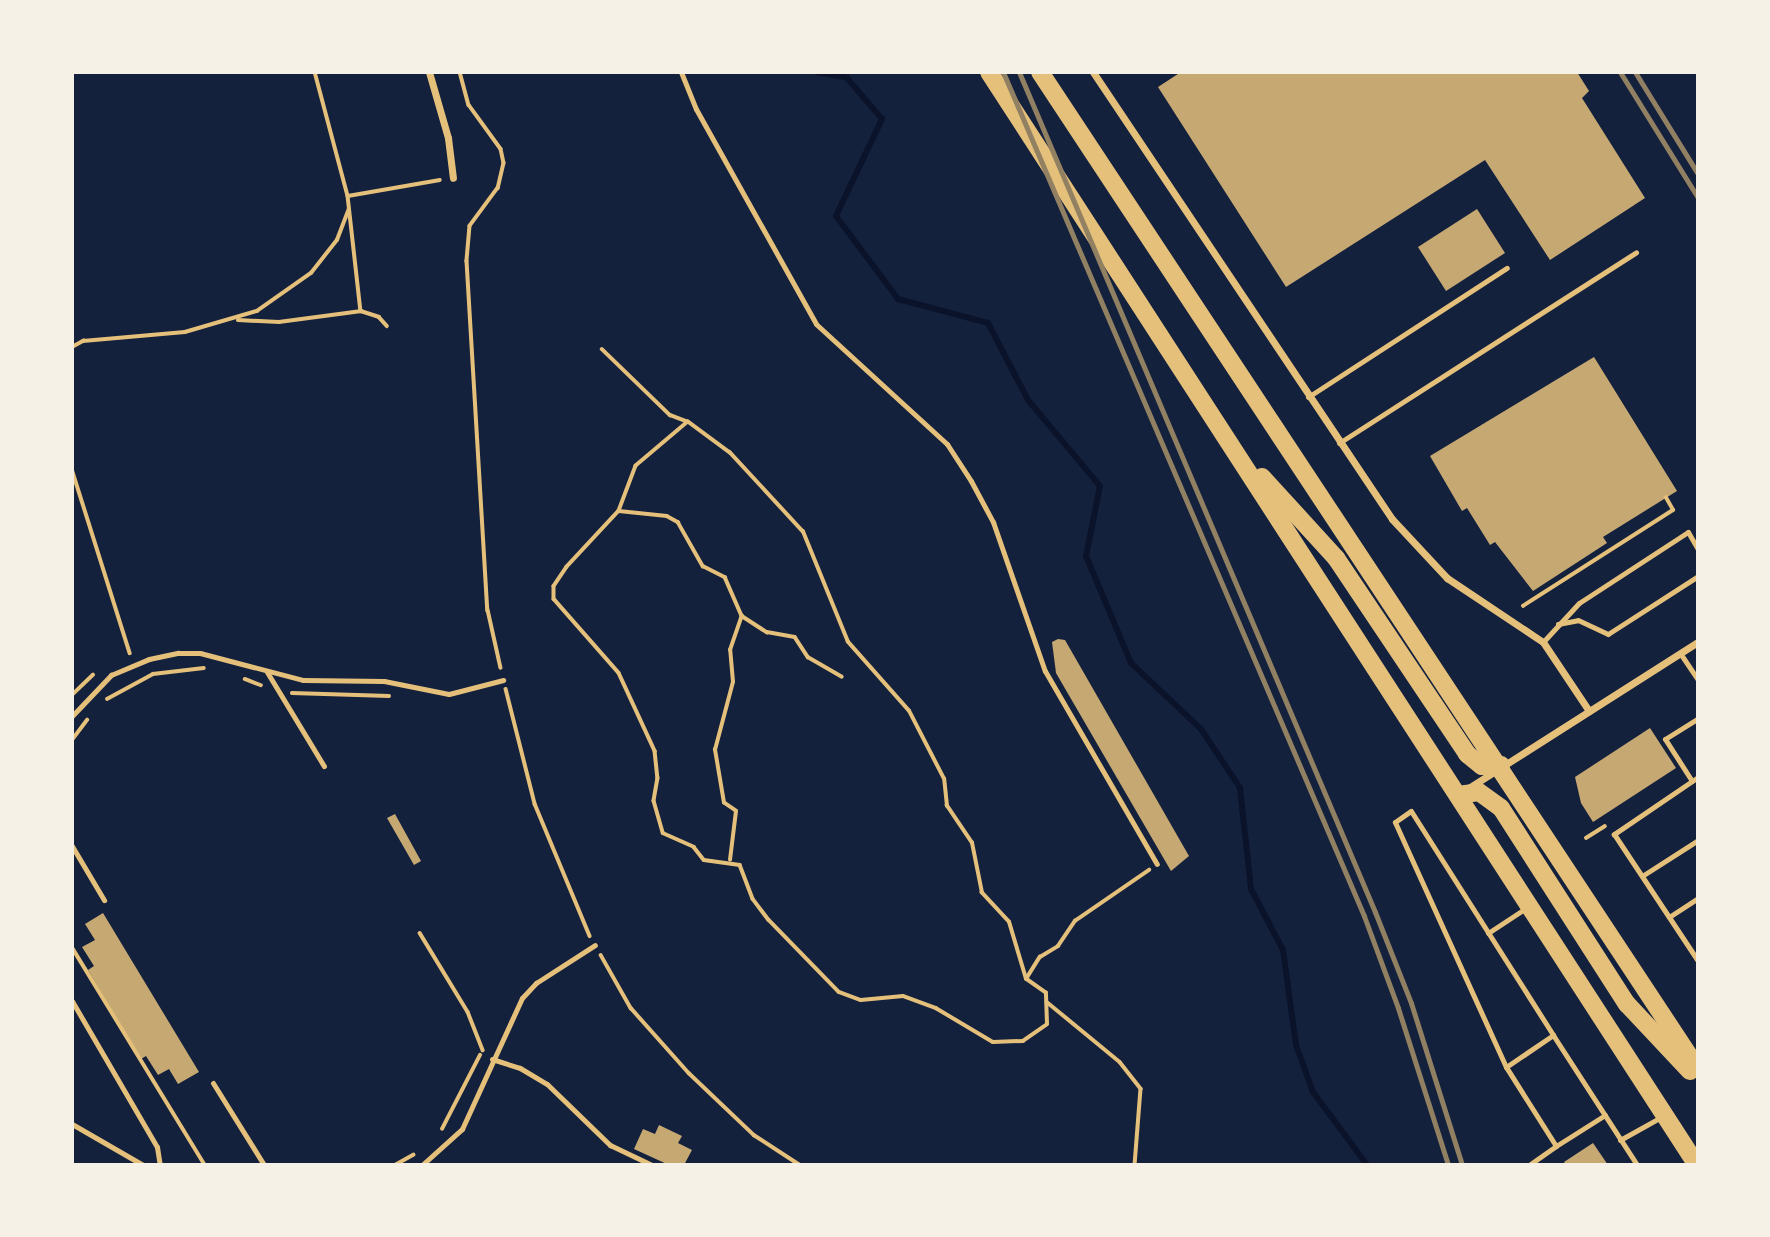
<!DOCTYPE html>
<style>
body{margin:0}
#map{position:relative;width:1770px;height:1237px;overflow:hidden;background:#14213d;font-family:Spectral,serif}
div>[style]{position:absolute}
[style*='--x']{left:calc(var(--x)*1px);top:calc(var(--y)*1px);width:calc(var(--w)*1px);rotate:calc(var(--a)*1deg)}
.stream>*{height:6px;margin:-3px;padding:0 3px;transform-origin:3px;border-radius:3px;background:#0b132b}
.building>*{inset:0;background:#c6a872}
.path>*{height:3.5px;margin:-1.75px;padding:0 1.75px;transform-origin:1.75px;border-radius:1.75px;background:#e5c07b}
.service>*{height:5px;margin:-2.5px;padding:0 2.5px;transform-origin:2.5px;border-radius:2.5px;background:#e5c07b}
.minor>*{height:7px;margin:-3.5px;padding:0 3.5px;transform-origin:3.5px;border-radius:3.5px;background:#e5c07b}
.primary>*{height:18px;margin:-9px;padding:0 9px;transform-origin:9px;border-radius:9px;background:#e5c07b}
.rail>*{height:5px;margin:-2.5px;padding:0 2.5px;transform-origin:2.5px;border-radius:2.5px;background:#918062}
span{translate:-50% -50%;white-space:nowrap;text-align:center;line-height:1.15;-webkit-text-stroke:5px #f6f1e7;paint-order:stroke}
.frame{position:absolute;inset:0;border:74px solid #f6f1e7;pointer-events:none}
</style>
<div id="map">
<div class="stream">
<i style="--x:817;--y:72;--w:31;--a:11"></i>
<i style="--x:847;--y:78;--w:54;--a:49.5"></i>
<i style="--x:882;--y:119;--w:107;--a:115.4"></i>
<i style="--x:836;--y:216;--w:104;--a:53.2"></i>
<i style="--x:898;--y:299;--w:93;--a:14.9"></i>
<i style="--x:988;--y:323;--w:87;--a:62.5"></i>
<i style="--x:1028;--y:400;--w:112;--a:50.1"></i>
<i style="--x:1100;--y:486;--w:71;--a:101.3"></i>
<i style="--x:1086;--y:556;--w:116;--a:67.2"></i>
<i style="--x:1131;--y:663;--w:96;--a:43.3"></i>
<i style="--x:1201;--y:729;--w:71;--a:56.5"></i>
<i style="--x:1240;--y:788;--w:102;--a:83.8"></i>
<i style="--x:1251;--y:889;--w:69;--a:62.3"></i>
<i style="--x:1283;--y:950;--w:96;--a:82.2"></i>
<i style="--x:1296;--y:1045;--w:50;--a:70.1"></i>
<i style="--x:1313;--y:1092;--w:91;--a:53.5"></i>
</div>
<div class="building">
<i style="clip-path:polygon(1181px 72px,1577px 72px,1589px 91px,1582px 98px,1645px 198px,1550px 260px,1485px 160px,1286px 287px,1158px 87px)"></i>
<i style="clip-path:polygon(1477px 209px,1505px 253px,1446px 291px,1418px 247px)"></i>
<i style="clip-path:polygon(1594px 357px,1677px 491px,1603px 537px,1607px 543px,1533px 591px,1495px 542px,1490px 545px,1467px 508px,1462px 511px,1430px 456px)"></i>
<i style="clip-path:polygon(1058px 639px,1065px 640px,1189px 856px,1171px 871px,1056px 673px,1052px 642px)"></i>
<i style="clip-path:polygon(1650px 728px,1676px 768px,1593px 822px,1581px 803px,1575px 777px)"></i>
<i style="clip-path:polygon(395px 814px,421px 861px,414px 865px,387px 818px)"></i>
<i style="clip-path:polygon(103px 913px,199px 1072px,178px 1084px,169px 1069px,158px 1075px,146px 1056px,141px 1059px,88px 970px,94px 966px,82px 947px,95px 940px,85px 924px)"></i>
<i style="clip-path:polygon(659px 1125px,682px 1136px,678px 1143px,692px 1150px,684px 1165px,669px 1165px,634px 1149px,643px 1129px,655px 1134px)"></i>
<i style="clip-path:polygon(1593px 1143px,1608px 1165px,1566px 1165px,1564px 1162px)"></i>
</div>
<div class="path">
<i style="--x:315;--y:72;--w:128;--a:75.1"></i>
<i style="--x:348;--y:196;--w:116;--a:83.6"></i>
<i style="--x:460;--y:72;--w:34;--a:75"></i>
<i style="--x:469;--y:105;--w:54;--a:54"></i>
<i style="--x:501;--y:149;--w:14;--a:78"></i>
<i style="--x:504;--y:163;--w:26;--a:103"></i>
<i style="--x:498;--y:188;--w:47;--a:126.4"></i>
<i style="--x:470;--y:226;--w:35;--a:95"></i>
<i style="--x:467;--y:261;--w:350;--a:86.6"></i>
<i style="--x:488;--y:610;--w:59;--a:77.4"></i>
<i style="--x:348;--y:196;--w:93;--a:-9.9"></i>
<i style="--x:238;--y:320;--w:41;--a:2.8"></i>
<i style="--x:279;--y:322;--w:83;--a:-7.6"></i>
<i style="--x:361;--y:311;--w:19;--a:18"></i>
<i style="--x:379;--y:317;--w:12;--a:48"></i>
<i style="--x:72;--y:347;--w:13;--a:-29"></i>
<i style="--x:83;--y:341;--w:102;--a:-5"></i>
<i style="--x:185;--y:332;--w:75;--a:-16.3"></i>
<i style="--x:257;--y:311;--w:66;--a:-35.1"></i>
<i style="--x:311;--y:273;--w:42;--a:-51.8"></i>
<i style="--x:337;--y:240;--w:33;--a:-69"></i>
<i style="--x:602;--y:349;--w:95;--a:44.1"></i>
<i style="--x:670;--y:415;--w:19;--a:21"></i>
<i style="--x:72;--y:469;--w:193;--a:72.5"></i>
<i style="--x:619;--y:511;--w:48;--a:5.9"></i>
<i style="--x:667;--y:516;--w:13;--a:29"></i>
<i style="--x:678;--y:522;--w:51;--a:60.4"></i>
<i style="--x:703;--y:566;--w:25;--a:27"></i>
<i style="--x:725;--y:577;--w:43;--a:66.4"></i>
<i style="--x:1523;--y:606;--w:178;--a:-32.6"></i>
<i style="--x:1673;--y:510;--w:14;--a:-120"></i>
<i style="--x:245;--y:679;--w:17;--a:21"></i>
<i style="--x:506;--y:689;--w:119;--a:75.8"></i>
<i style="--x:535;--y:804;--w:143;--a:67.4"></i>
<i style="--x:292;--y:693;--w:97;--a:1.8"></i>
<i style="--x:72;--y:695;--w:29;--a:-44"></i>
<i style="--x:107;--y:699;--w:52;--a:-28.5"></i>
<i style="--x:153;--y:674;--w:51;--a:-6.7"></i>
<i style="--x:72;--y:740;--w:25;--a:-53"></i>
<i style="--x:1586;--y:838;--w:22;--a:-32"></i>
<i style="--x:730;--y:860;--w:49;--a:-83"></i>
<i style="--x:736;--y:811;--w:14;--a:-146"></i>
<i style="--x:724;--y:803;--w:54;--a:-99.6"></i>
<i style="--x:715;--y:750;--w:70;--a:-75.2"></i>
<i style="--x:733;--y:682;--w:32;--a:-95"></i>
<i style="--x:730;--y:650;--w:36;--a:-71"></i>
<i style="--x:742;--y:616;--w:30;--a:33"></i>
<i style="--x:767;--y:632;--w:28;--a:10"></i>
<i style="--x:795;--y:637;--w:24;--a:57"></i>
<i style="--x:808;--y:657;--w:39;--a:30"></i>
<i style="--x:420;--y:933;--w:92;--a:58.7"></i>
<i style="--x:468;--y:1012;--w:41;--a:68.5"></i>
<i style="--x:72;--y:947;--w:255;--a:58.6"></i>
<i style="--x:601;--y:955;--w:61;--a:60.5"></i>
<i style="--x:631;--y:1008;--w:87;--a:48.3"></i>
<i style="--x:689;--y:1073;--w:90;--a:43.6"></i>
<i style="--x:754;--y:1135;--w:55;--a:33.1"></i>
<i style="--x:1026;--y:979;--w:59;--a:-106.6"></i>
<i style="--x:1009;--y:922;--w:40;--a:-133"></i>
<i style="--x:982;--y:893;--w:51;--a:-101.3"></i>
<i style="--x:972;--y:843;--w:45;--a:-124"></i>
<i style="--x:947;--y:806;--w:27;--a:-96"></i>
<i style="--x:944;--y:779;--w:76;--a:-117.2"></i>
<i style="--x:909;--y:711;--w:92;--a:-131.5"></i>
<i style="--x:848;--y:642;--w:119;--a:-112.2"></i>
<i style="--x:803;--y:532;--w:108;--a:-132.7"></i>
<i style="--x:730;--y:453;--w:52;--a:-143.6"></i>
<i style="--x:688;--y:422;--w:68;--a:139.8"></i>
<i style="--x:636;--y:466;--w:48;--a:110.7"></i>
<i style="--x:619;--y:511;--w:76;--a:132.9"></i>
<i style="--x:567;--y:567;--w:23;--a:124"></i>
<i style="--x:554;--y:586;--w:13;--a:90"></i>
<i style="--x:554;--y:599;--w:98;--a:48.7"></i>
<i style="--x:619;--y:673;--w:86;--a:65.2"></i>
<i style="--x:655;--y:751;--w:27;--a:84"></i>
<i style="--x:658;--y:778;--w:23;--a:100"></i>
<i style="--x:654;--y:801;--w:33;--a:74"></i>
<i style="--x:663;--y:833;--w:34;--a:24"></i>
<i style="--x:694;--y:847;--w:16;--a:52"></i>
<i style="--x:704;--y:860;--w:36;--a:8"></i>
<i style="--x:740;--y:865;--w:36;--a:69"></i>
<i style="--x:753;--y:899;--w:26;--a:53"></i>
<i style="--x:769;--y:920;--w:100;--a:45.8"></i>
<i style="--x:839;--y:992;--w:23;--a:20"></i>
<i style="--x:861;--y:1000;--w:42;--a:-5.4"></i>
<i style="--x:903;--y:996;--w:35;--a:20"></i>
<i style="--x:936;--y:1008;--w:66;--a:30.8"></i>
<i style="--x:993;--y:1042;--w:30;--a:-2"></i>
<i style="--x:1023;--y:1041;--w:29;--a:-35"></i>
<i style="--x:1047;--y:1024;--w:31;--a:-92"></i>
<i style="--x:1046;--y:993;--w:24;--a:-145"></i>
<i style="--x:1026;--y:979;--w:26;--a:-58"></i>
<i style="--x:1040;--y:957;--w:21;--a:-31"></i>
<i style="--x:1058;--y:946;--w:30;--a:-56"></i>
<i style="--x:1075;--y:921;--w:90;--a:-34.6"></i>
<i style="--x:1047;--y:1002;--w:94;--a:39.4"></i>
<i style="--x:1120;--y:1062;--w:34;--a:52"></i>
<i style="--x:1141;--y:1089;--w:76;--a:94.5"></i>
<i style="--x:442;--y:1129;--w:83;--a:-62.8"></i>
<i style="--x:395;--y:1165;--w:21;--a:-29"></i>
</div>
<div class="service">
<i style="--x:681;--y:72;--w:40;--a:68"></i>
<i style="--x:696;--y:109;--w:246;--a:60.8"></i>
<i style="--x:816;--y:324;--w:178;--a:42.5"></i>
<i style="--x:947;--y:444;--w:44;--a:57"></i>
<i style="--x:971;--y:481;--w:47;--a:61.8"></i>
<i style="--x:993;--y:522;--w:158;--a:70.8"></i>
<i style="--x:1045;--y:671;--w:223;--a:59.9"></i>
<i style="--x:1308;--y:397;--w:237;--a:-33"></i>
<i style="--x:1339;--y:443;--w:353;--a:-32.7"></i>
<i style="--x:1558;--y:624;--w:20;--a:-11"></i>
<i style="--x:1578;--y:620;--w:33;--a:25"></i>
<i style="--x:1608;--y:634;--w:107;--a:-32.8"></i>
<i style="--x:1543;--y:642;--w:53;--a:-47.3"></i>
<i style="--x:1579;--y:603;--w:130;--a:-33.1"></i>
<i style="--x:1688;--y:532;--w:20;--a:60"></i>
<i style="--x:1680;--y:653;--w:32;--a:56"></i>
<i style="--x:267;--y:672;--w:110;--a:58.8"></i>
<i style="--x:72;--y:716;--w:57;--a:-46.4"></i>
<i style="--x:111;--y:675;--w:41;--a:-22.8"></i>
<i style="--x:149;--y:659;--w:30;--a:-12"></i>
<i style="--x:178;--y:653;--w:22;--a:0"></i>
<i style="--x:200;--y:653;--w:106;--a:14.7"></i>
<i style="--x:303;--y:680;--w:81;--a:0.7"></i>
<i style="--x:384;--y:681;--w:66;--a:11.3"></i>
<i style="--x:449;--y:694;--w:56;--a:-14.5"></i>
<i style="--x:1698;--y:777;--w:102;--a:145.8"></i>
<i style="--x:1614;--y:834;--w:152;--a:56.5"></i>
<i style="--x:1692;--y:781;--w:50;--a:-122.7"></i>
<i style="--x:1665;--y:739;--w:39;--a:-32"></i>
<i style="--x:72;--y:846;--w:63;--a:59.3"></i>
<i style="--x:1642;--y:876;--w:67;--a:-32.7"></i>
<i style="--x:1669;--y:917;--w:35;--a:-33"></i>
<i style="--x:1488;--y:933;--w:45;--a:-33.3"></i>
<i style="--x:72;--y:1001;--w:169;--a:59.8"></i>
<i style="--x:157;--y:1147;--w:18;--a:81"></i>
<i style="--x:492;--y:1059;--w:29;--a:18"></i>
<i style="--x:520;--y:1068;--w:31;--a:31"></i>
<i style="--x:547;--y:1084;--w:88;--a:44.1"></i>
<i style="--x:610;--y:1145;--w:47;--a:25.5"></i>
<i style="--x:1506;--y:1067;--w:269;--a:-114.4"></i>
<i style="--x:1395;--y:822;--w:19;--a:-35"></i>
<i style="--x:1411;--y:811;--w:265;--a:57.6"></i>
<i style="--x:213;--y:1083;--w:97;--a:58.1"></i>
<i style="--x:72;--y:1124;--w:82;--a:30"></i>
<i style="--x:1620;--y:1140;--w:49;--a:-29.2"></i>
<i style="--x:1556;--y:1146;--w:58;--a:-32.3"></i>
<i style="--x:422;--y:1165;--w:54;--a:-42"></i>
<i style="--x:462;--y:1129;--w:144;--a:-65.4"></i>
<i style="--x:522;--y:998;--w:21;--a:-47"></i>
<i style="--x:536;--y:983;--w:70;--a:-32.8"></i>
<i style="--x:1529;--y:1165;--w:33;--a:-35"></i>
<i style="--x:1556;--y:1146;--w:93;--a:-122.3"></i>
<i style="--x:1506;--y:1067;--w:57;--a:-34.2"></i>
<i style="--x:1553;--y:1035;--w:155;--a:57.1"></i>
</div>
<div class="minor">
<i style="--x:429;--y:72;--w:69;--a:73.9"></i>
<i style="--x:448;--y:138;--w:40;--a:82.9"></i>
<i style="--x:1093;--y:72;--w:538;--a:56.22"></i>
<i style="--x:1392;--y:519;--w:81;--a:47"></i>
<i style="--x:1447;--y:578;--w:115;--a:33.7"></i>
<i style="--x:1543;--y:642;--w:83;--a:56.3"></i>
<i style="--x:1467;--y:789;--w:274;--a:-32.5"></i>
</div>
<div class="primary">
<i style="--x:989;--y:72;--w:1302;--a:57.07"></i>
<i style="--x:1040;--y:72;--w:1195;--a:56.58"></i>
<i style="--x:1262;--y:477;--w:110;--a:47.6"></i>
<i style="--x:1336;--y:558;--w:236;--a:56.2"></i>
<i style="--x:1467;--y:754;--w:19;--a:39"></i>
<i style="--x:1482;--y:766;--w:19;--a:-3"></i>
<i style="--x:1458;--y:795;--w:21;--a:-8"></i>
<i style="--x:1479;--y:792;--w:27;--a:36"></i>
<i style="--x:1501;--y:808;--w:233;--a:57.3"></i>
<i style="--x:1627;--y:1004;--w:92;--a:46.8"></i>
</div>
<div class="rail">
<i style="--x:1003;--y:72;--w:918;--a:66.84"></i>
<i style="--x:1364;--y:916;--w:98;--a:69.7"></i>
<i style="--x:1398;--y:1008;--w:165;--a:72.3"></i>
<i style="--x:1019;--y:72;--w:912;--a:67.03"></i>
<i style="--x:1375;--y:912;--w:98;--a:68.4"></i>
<i style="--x:1411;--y:1003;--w:170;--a:72.5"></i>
<i style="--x:1620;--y:72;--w:148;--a:58.2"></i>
<i style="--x:1635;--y:72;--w:120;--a:58.3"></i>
</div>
<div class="frame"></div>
</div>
